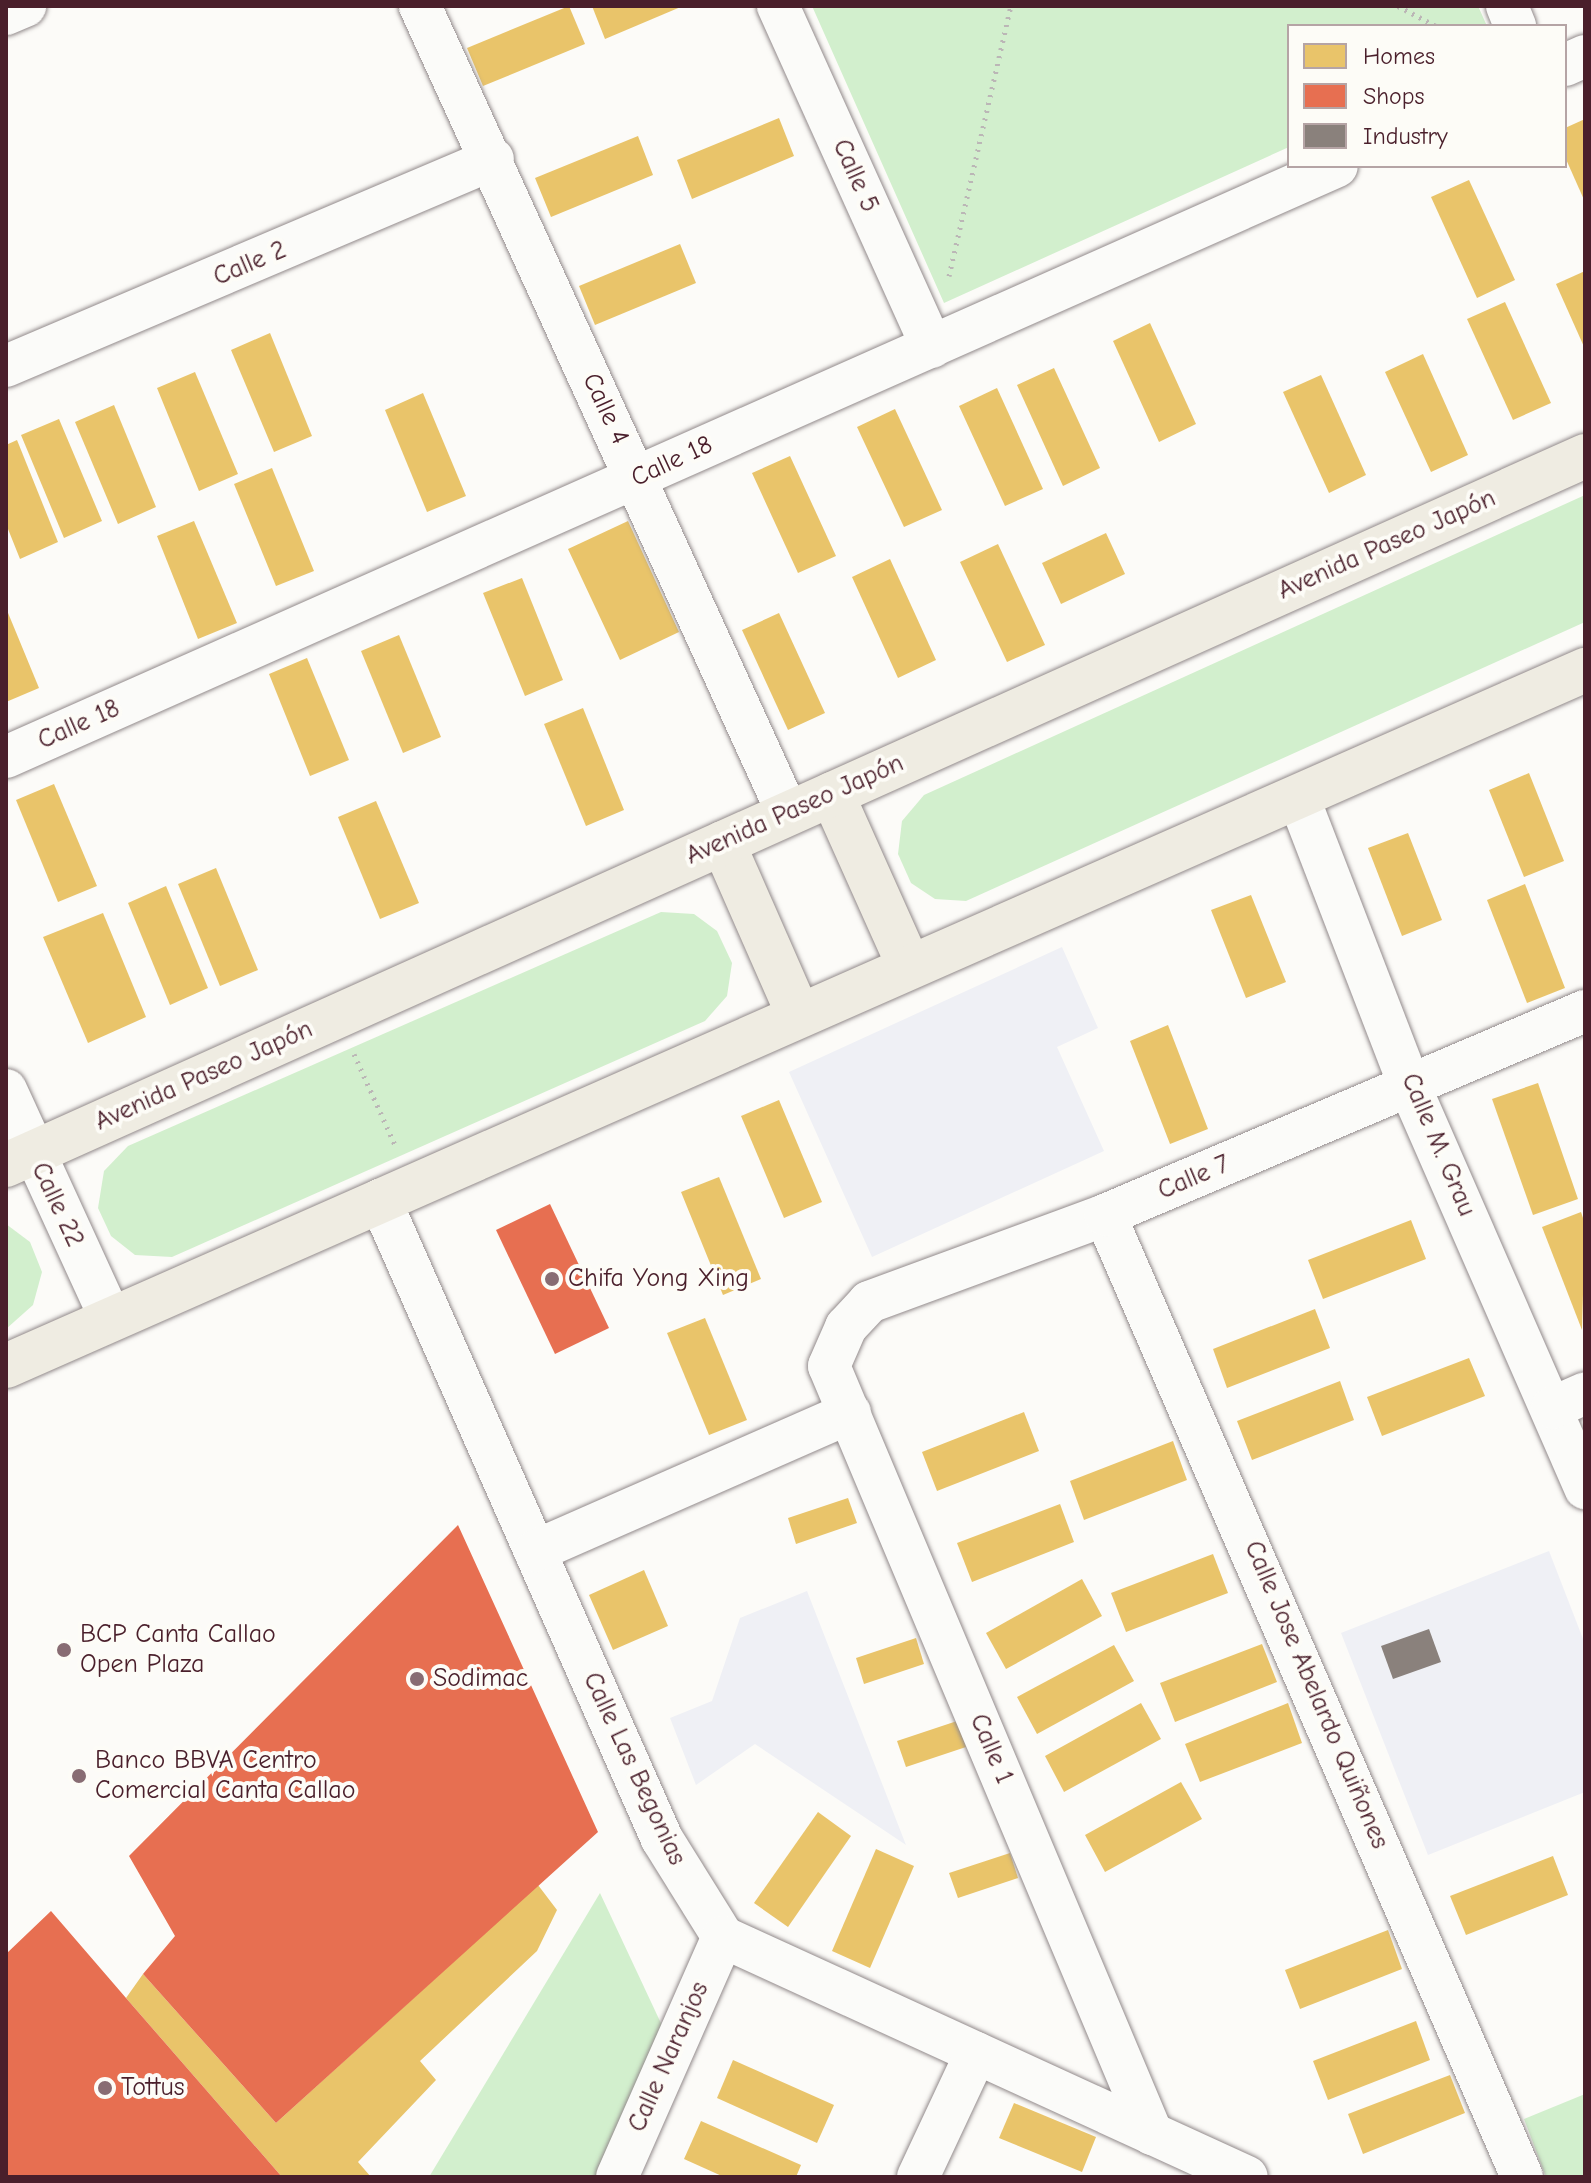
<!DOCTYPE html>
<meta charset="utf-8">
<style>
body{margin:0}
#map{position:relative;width:1591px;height:2183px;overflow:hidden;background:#fcfbf8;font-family:"Comic Neue",sans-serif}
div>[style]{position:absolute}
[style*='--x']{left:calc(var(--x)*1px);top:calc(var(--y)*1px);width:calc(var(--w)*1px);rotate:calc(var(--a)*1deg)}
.built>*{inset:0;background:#eff0f5}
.green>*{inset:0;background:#d2efcd}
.homes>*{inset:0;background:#e9c46a}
.shops>*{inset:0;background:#e76f51}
.industry>*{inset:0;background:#8a817c}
.path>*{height:5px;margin-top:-2.5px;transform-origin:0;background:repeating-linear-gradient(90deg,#bbb6b6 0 2px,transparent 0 8px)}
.roads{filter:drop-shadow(0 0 2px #928a8b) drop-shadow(0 0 2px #928a8b)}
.minor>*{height:42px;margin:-21px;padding:0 21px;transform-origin:21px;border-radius:21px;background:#fbfbf9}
.major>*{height:44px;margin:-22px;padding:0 22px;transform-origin:22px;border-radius:22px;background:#efece2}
.dots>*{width:22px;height:22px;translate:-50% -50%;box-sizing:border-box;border:4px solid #fdfcf7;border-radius:50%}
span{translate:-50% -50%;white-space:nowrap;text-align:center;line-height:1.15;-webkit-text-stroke:8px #fdfcf7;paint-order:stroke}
.street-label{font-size:26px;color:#4a1f2b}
.poi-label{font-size:26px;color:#4a1f2b}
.left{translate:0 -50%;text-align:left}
.frame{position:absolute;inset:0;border:8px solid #4a1f2b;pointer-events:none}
.legend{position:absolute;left:1287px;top:24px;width:280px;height:144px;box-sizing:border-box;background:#fdfcf7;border:2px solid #b5a4a5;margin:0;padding:10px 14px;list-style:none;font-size:24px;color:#4a1f2b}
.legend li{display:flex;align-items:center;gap:16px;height:40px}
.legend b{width:40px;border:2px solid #b5a4a5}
</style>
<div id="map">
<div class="built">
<i style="clip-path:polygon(1062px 947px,1098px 1028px,1057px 1047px,1104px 1151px,872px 1257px,789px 1072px)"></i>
<i style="clip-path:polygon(1549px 1551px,1585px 1644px,1585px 1792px,1428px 1855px,1341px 1633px)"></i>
<i style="clip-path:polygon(807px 1591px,906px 1845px,755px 1744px,696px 1785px,670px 1718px,712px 1701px,740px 1618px)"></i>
</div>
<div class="green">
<i style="clip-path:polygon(812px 6px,1478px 6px,1487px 26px,1289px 26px,1289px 147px,944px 303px)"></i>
<i style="clip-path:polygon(1585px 495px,1585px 622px,966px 901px,935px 899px,911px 883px,898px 854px,902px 821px,924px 795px)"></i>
<i style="clip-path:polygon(661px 912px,694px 914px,717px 931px,732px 963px,727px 996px,705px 1021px,172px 1257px,135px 1255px,111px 1236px,98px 1208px,104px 1171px,128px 1146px)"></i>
<i style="clip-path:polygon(6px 1224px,30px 1242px,42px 1272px,33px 1305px,6px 1329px)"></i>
<i style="clip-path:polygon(600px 1893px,666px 2034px,597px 2177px,429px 2177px)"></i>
<i style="clip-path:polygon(1585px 2094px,1585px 2177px,1546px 2177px,1524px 2119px)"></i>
</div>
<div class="homes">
<i style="clip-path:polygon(569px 6px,585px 44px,483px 86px,467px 48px)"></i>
<i style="clip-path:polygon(592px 6px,683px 6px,605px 39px)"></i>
<i style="clip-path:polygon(779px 118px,794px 156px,692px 199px,677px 160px)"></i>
<i style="clip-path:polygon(1585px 119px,1585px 202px,1565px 157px,1565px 128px)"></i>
<i style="clip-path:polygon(638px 136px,653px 175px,551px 217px,535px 178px)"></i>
<i style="clip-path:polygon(1469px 180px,1515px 280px,1477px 298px,1431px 197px)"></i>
<i style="clip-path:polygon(680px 244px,696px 283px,595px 325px,579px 286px)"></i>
<i style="clip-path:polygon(1585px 271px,1585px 349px,1556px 284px)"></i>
<i style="clip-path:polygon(1505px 302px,1551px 403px,1513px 420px,1467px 319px)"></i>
<i style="clip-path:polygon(1150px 323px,1196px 424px,1159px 442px,1113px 341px)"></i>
<i style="clip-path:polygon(270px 333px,312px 436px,274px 452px,231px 350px)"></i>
<i style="clip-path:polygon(1423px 354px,1468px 455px,1431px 472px,1385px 372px)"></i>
<i style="clip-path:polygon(1054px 368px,1100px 468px,1063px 486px,1017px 385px)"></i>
<i style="clip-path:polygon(195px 372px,238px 474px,199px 491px,157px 388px)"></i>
<i style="clip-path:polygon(1321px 375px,1366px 475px,1329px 493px,1283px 392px)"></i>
<i style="clip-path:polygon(997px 388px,1043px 489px,1005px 506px,959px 406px)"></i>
<i style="clip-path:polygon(423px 393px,466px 496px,427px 512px,385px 410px)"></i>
<i style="clip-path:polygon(114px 405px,156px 507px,118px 524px,75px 422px)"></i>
<i style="clip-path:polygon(895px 409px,942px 510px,904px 527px,857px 427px)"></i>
<i style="clip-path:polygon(59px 419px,102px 521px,64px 538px,21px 435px)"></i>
<i style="clip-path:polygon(17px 440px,58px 542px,20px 559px,6px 524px,6px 445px)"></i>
<i style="clip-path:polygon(790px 456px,836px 556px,798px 573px,752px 473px)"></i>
<i style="clip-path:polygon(272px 468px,314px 571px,276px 586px,234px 484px)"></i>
<i style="clip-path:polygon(194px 521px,237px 623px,198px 639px,157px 536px)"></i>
<i style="clip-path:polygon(628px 521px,679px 632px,620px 660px,568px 549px)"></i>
<i style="clip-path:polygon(1106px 533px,1125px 574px,1061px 604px,1042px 563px)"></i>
<i style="clip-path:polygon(998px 544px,1045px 645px,1007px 662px,960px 562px)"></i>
<i style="clip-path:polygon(890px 559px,936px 660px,898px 678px,852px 577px)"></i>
<i style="clip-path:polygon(522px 578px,563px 680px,525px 696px,483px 593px)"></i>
<i style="clip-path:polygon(6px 608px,39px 688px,6px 702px)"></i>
<i style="clip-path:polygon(779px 613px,825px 713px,788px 730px,742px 630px)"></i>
<i style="clip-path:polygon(399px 635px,441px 737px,403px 753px,361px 651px)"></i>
<i style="clip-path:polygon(307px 658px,349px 760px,310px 776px,269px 674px)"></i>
<i style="clip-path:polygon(583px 708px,624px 810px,586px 826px,544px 724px)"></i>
<i style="clip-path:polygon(1529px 773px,1564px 861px,1524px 877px,1489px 790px)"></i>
<i style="clip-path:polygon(54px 784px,97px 886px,58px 902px,16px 800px)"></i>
<i style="clip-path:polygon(376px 801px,419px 903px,380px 919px,338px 817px)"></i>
<i style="clip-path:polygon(1408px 833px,1442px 920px,1402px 936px,1368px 848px)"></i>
<i style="clip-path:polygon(216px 868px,258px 970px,220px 986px,178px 884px)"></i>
<i style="clip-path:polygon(1525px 884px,1565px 988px,1527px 1003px,1487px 900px)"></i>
<i style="clip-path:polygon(166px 886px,208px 988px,170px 1005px,128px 903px)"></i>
<i style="clip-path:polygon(1251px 895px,1286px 982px,1246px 998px,1211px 910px)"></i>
<i style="clip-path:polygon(103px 913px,146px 1017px,88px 1043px,43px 937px)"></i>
<i style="clip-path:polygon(1168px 1025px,1208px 1129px,1170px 1144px,1130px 1041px)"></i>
<i style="clip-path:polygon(1538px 1083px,1578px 1199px,1533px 1215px,1492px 1099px)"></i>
<i style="clip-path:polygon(779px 1100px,822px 1202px,784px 1218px,741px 1116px)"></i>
<i style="clip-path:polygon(719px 1177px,761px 1279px,723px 1295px,681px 1192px)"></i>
<i style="clip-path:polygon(1581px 1212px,1585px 1224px,1582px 1330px,1542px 1227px)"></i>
<i style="clip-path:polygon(1411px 1220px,1426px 1259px,1323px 1299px,1308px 1260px)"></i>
<i style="clip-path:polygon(1315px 1309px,1330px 1348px,1227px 1388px,1213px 1349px)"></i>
<i style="clip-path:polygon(705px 1318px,747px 1420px,709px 1435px,667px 1333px)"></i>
<i style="clip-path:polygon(1469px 1358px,1485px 1396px,1382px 1436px,1367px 1397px)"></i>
<i style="clip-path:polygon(1340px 1381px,1354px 1420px,1252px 1460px,1237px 1421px)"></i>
<i style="clip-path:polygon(1024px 1412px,1039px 1451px,937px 1491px,922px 1452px)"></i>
<i style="clip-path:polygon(1173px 1441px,1187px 1480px,1084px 1520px,1070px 1481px)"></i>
<i style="clip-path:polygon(848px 1498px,857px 1523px,796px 1544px,788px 1518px)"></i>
<i style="clip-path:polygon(1060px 1504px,1074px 1542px,972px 1582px,957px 1543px)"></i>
<i style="clip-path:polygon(1213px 1554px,1228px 1593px,1126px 1632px,1111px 1593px)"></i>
<i style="clip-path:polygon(644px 1570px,668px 1626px,613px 1650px,589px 1595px)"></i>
<i style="clip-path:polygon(1082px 1579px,1102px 1616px,1006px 1669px,986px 1633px)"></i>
<i style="clip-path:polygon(916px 1638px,924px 1664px,864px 1684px,856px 1658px)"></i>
<i style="clip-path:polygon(1262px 1644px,1277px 1682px,1175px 1722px,1160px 1683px)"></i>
<i style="clip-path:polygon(1114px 1645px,1134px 1681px,1037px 1734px,1017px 1697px)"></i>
<i style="clip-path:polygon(1141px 1703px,1161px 1739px,1064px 1792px,1045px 1756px)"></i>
<i style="clip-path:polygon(1288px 1703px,1302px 1743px,1200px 1782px,1185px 1744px)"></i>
<i style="clip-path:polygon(957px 1721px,966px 1747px,906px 1767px,897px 1741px)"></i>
<i style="clip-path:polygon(1181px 1782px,1202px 1819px,1105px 1872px,1085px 1835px)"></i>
<i style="clip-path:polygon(818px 1812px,851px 1836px,788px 1927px,754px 1903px)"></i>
<i style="clip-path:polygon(876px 1849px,914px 1866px,870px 1968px,832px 1951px)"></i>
<i style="clip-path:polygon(1010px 1853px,1018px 1878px,958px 1898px,949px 1873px)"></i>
<i style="clip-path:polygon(1553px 1856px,1568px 1895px,1466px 1935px,1450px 1896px)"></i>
<i style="clip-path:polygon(538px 1885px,557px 1910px,537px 1951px,420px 2061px,436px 2080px,358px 2162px,371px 2177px,282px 2177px,126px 1998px,143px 1974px,276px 2123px)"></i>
<i style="clip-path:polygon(1388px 1930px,1402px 1969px,1300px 2009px,1285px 1970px)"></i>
<i style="clip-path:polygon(1416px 2021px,1430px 2060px,1328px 2100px,1313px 2061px)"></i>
<i style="clip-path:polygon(733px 2060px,834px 2105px,817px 2143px,717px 2098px)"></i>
<i style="clip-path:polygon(1450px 2075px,1465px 2113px,1363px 2154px,1348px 2114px)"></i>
<i style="clip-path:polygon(1014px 2103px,1096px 2137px,1082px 2172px,999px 2138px)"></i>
<i style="clip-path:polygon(701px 2121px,801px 2165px,796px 2177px,724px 2177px,684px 2159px)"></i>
</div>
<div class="shops">
<i style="clip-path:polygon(550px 1204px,609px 1328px,555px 1354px,496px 1230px)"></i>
<i style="clip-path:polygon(458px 1525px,598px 1832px,276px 2123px,143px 1974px,175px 1936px,129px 1856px)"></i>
<i style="clip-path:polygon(51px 1911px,126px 1998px,282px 2177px,6px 2177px,6px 1954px)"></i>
</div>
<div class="industry">
<i style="clip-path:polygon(1429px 1629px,1441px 1662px,1393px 1679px,1381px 1646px)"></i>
</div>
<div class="path">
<i style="--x:1398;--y:6;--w:43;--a:27.8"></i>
<i style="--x:949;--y:276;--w:277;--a:-77.1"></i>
<i style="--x:354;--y:1054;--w:102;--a:65.7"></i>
</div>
<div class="roads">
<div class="minor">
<i style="--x:420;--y:6;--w:888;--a:65.51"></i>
<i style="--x:778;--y:6;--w:374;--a:65.7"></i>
<i style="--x:1507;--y:6;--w:22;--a:68"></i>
<i style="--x:6;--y:14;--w:21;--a:-23"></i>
<i style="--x:1565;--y:65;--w:22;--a:-24"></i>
<i style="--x:6;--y:366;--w:529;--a:-23.03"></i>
<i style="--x:6;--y:757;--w:1456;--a:-23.94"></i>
<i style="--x:1299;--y:799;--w:309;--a:68.9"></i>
<i style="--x:1410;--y:1087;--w:438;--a:66.4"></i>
<i style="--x:6;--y:1090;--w:252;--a:65.4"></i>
<i style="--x:380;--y:1200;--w:698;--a:66.19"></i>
<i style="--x:662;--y:1839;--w:115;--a:58.1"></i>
<i style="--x:723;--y:1937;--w:576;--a:24.61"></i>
<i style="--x:1105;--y:1215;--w:1048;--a:66.56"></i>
<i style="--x:1552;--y:1408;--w:36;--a:-24"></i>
<i style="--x:535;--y:1551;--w:344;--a:-23.7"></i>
<i style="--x:1152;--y:2134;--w:833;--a:-112.81"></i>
<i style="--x:829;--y:1366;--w:43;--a:-66.4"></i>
<i style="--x:846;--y:1327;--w:34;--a:-47"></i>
<i style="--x:869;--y:1302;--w:252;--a:-20.2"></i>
<i style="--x:1105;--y:1215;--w:522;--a:-23.03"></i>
<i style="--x:617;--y:2177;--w:262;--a:-66.2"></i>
<i style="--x:918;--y:2177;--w:137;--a:-64.9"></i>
</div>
<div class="major">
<i style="--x:832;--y:794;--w:188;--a:65.9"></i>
<i style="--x:723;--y:843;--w:187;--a:66.3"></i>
<i style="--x:6;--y:1165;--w:1731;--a:-24.18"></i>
<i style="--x:6;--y:1366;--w:1726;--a:-23.79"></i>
</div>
</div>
<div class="dots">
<i style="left:552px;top:1279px;background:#886c73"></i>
<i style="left:64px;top:1650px;background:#886c73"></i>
<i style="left:417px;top:1679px;background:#886c73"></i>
<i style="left:79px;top:1776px;background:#886c73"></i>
<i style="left:105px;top:2088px;background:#886c73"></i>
</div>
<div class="street-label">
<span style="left:855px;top:176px;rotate:66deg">Calle 5</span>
<span style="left:250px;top:264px;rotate:-23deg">Calle 2</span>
<span style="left:605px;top:409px;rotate:65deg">Calle 4</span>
<span style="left:672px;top:462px;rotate:-25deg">Calle 18</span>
<span style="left:1387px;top:545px;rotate:-24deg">Avenida Paseo Japón</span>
<span style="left:79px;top:725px;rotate:-24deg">Calle 18</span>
<span style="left:795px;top:810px;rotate:-24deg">Avenida Paseo Japón</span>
<span style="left:204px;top:1076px;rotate:-24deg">Avenida Paseo Japón</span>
<span style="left:1438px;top:1145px;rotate:67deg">Calle M. Grau</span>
<span style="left:1194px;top:1178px;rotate:-23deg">Calle 7</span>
<span style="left:57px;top:1205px;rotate:65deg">Calle 22</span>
<span style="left:1316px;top:1695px;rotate:67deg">Calle Jose Abelardo Quiñones</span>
<span style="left:991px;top:1749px;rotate:67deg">Calle 1</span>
<span style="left:634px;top:1769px;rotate:65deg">Calle Las Begonias</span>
<span style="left:669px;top:2057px;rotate:-66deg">Calle Naranjos</span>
</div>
<div class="poi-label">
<span class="left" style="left:568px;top:1279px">Chifa Yong Xing</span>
<span class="left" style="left:80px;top:1650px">BCP Canta Callao<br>Open Plaza</span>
<span class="left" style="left:433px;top:1679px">Sodimac</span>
<span class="left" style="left:95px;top:1776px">Banco BBVA Centro<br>Comercial Canta Callao</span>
<span class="left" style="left:121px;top:2088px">Tottus</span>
</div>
<div class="frame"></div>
<ul class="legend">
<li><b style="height:22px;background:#e9c46a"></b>Homes</li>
<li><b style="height:22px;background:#e76f51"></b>Shops</li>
<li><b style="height:22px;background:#8a817c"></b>Industry</li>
</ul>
</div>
